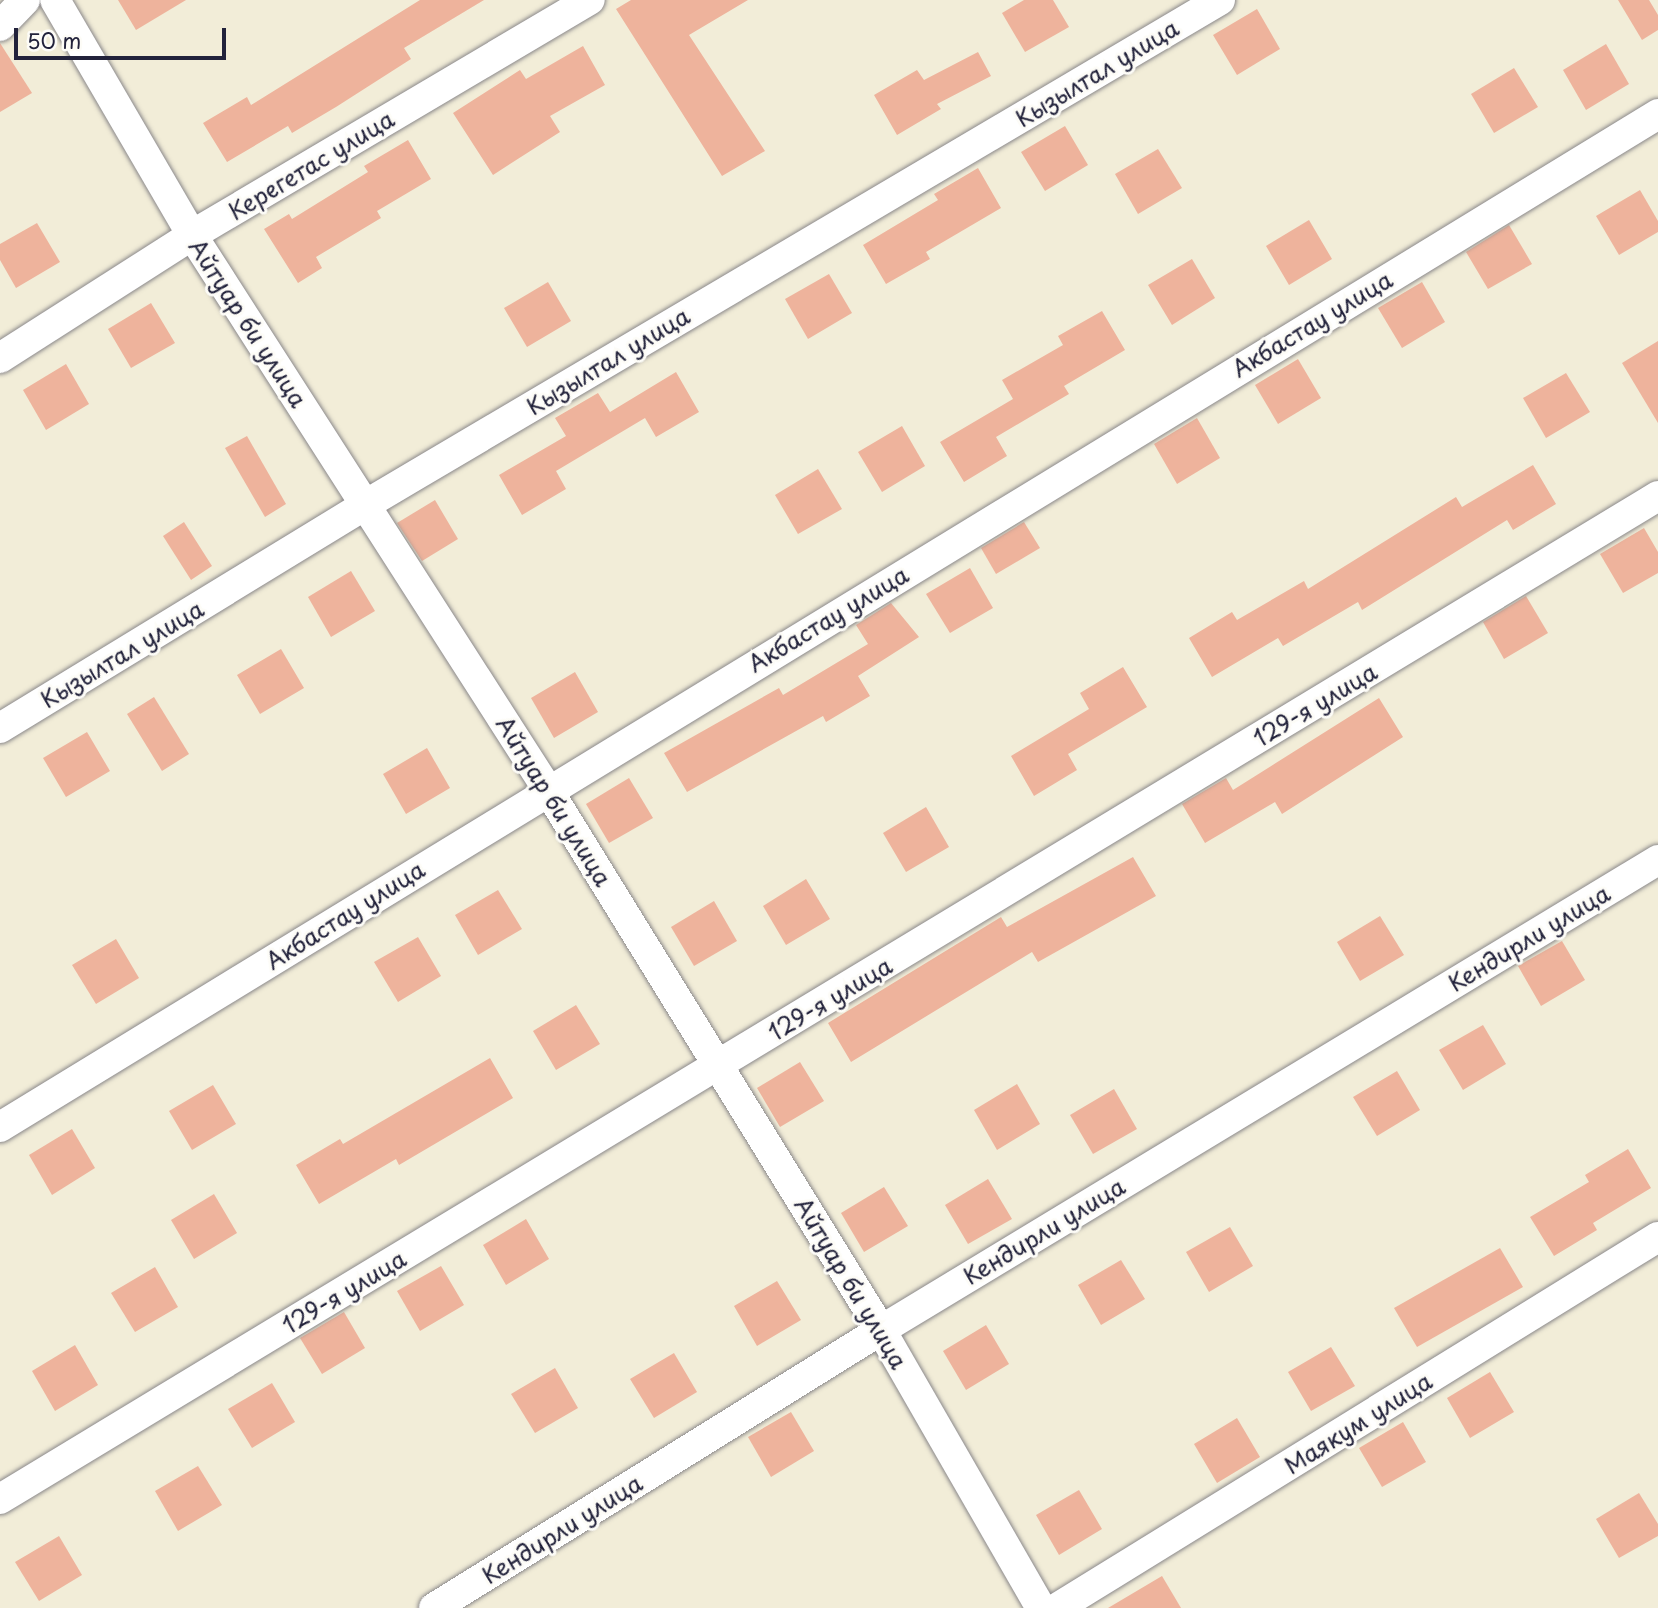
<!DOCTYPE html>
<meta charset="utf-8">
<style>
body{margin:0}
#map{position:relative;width:1658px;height:1608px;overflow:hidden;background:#f2edd8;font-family:"Playpen Sans",sans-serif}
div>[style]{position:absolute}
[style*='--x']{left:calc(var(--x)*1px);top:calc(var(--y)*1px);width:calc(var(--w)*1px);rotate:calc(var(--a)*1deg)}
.building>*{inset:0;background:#eeb39c}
.roads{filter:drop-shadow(0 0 2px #8a888a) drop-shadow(0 0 2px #8a888a)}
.minor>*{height:30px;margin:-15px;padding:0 15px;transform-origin:15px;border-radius:15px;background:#fff}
span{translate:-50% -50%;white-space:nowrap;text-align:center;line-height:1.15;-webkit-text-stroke:6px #fdfcf7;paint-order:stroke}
.street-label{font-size:23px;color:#22223b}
.scale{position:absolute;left:14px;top:28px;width:212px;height:32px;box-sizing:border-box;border:4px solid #22223b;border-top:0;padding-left:9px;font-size:21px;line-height:24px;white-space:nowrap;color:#22223b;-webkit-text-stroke:5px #fdfcf7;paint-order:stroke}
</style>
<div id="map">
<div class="building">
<i style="clip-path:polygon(118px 0,186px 0,136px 30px)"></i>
<i style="clip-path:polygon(420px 0,484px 0,404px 48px,411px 59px,336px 107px,292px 133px,288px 126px,227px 162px,203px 123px,247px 97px,251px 105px)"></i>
<i style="clip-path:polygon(631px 0,748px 0,689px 35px,765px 151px,722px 176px,616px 9px)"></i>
<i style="clip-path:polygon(1024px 0,1053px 0,1069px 27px,1025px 52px,1002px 13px)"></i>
<i style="clip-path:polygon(1618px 0,1649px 0,1658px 15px,1658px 30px,1642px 40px)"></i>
<i style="clip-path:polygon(1257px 9px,1280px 49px,1237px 75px,1213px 35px)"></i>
<i style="clip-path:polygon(0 43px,32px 93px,0 112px)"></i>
<i style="clip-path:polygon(1606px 44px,1629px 84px,1586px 110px,1563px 70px)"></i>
<i style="clip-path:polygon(583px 46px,605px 85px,550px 116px,560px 132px,493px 175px,453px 113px,520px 70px,526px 79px)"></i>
<i style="clip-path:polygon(978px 52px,991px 76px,937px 104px,941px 109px,897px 135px,874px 95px,917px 70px,924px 80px)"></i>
<i style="clip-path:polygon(1514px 68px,1538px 107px,1494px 133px,1471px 94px)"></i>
<i style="clip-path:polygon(1065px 126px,1088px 165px,1045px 191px,1021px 152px)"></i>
<i style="clip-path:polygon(408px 140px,431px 179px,377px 211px,381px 218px,316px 257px,322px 268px,298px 283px,264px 229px,289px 214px,292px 219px,368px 172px,364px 166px)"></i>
<i style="clip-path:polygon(1158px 149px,1182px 188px,1138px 214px,1115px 174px)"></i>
<i style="clip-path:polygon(978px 168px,1001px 208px,926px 252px,930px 259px,886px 284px,863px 245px,938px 200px,934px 194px)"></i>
<i style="clip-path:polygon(1640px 190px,1658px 221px,1658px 232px,1619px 255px,1596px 216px)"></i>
<i style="clip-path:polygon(1309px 220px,1332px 259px,1289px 285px,1266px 246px)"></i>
<i style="clip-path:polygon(37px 223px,60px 262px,16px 288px,0 260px,0 244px)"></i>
<i style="clip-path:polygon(1509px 225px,1532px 264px,1488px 289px,1466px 252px)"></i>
<i style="clip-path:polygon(1192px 259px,1215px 298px,1172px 325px,1148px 285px)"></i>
<i style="clip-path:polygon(829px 274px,852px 313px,808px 339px,785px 299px)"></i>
<i style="clip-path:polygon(548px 282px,571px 321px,527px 347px,504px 308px)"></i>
<i style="clip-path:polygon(1422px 282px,1445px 322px,1402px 348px,1378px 308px)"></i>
<i style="clip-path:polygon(151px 303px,175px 343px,131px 368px,108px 329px)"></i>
<i style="clip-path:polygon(1102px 311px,1125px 350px,1064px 386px,1069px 394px,996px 437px,1007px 456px,964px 482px,940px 442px,1013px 399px,1002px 380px,1063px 345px,1058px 336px)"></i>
<i style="clip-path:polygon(1658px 341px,1658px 423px,1622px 363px)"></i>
<i style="clip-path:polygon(1298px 359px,1321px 398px,1278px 424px,1255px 385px)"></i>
<i style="clip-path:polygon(66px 364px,89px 404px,46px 430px,23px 390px)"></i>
<i style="clip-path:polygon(676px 372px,699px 412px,656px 437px,645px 418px,556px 471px,566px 489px,522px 515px,499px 475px,566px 436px,555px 418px,598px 393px,610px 412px)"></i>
<i style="clip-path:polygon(1566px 373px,1590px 412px,1546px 438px,1523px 398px)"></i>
<i style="clip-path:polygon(1197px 418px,1220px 458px,1177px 484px,1154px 444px)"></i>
<i style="clip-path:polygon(902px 426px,925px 466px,882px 492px,858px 452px)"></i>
<i style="clip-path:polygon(247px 436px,286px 504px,265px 517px,225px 448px)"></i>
<i style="clip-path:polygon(1533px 465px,1556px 504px,1513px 530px,1507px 520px,1362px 610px,1358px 602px,1283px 646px,1278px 638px,1212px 677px,1189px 638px,1232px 612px,1237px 620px,1304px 581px,1308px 589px,1456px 497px,1462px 507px)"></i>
<i style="clip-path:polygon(818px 469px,842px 509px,798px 534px,775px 495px)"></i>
<i style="clip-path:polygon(435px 500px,458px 539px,422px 561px,397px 523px)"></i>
<i style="clip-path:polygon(184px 522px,212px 566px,191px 580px,163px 536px)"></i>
<i style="clip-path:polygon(1024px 522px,1040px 548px,996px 574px,981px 548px)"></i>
<i style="clip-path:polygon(1644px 528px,1658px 552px,1658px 573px,1623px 593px,1600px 554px)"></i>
<i style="clip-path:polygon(970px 568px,993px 608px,950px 633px,926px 594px)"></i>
<i style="clip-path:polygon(351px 571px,375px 611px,331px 637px,308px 597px)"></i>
<i style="clip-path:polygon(1526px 596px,1548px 633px,1504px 659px,1483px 622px)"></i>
<i style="clip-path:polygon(891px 603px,919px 637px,858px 676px,870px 696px,826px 722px,823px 716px,687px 792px,664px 753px,779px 688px,783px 695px,868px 644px,856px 625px)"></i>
<i style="clip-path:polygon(281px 649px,304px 688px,260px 714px,237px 675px)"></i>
<i style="clip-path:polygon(1123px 667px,1147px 707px,1068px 754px,1077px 770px,1034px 796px,1011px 756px,1089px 709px,1080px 693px)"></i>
<i style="clip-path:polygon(575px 672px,598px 712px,554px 738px,531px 698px)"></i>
<i style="clip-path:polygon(154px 697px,189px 754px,162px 771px,127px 714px)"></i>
<i style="clip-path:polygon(1379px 698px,1403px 737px,1282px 814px,1275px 802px,1205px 843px,1182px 804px,1226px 778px,1233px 790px)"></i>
<i style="clip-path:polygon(87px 732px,110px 771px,66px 797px,43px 758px)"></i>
<i style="clip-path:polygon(427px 748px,450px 788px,406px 814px,383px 774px)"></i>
<i style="clip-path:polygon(629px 778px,653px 818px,609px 843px,586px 804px)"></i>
<i style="clip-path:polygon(926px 807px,949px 847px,906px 872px,883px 833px)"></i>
<i style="clip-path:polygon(1133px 857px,1156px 896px,1038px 962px,1032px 952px,851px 1062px,828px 1023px,1001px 917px,1007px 927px)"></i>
<i style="clip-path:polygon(806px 879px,830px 919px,786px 945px,763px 906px)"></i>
<i style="clip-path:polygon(498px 890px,522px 929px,478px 955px,455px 915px)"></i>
<i style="clip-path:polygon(714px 901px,737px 941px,694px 966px,671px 927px)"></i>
<i style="clip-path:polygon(1380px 916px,1404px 955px,1360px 981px,1337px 942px)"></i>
<i style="clip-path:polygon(418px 937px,441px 976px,398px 1002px,374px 962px)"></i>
<i style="clip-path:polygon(116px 939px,139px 978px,96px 1004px,72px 965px)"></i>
<i style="clip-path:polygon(1562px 941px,1585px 980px,1541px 1006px,1518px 966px)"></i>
<i style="clip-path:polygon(576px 1005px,600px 1044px,556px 1070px,533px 1031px)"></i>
<i style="clip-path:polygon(1483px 1025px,1506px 1064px,1463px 1090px,1439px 1050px)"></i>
<i style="clip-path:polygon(490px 1058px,513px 1098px,399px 1165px,396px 1159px,319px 1204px,296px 1165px,340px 1139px,343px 1144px)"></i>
<i style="clip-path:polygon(800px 1062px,824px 1101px,780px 1127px,757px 1088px)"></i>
<i style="clip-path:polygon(1397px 1071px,1420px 1110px,1377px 1136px,1353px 1097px)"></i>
<i style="clip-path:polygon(1017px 1084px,1040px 1124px,997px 1150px,974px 1110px)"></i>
<i style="clip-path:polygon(213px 1085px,236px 1124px,192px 1150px,169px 1111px)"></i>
<i style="clip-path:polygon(1114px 1089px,1137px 1129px,1093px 1154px,1070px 1115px)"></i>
<i style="clip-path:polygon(72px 1129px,95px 1168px,52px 1195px,29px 1155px)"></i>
<i style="clip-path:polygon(1628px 1149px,1651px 1188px,1593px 1223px,1597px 1230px,1554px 1256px,1530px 1217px,1589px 1182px,1585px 1175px)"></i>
<i style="clip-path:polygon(988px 1179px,1012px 1219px,968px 1244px,945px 1205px)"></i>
<i style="clip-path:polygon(884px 1187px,908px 1226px,864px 1252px,841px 1213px)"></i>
<i style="clip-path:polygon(214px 1194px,237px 1233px,194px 1259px,171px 1220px)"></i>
<i style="clip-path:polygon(526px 1219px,549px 1259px,506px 1285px,483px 1245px)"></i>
<i style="clip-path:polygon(1230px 1227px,1253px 1266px,1209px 1292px,1186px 1252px)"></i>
<i style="clip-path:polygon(1500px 1248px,1523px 1287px,1417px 1347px,1394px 1308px)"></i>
<i style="clip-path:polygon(1121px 1260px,1145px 1299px,1101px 1325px,1078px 1285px)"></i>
<i style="clip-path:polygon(441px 1266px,464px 1305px,420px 1331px,397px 1291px)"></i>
<i style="clip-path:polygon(155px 1267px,178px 1307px,135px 1332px,111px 1293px)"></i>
<i style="clip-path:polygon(777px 1281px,801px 1320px,757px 1346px,734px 1306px)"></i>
<i style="clip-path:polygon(344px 1312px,365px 1348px,322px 1374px,300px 1338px)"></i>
<i style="clip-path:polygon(986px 1325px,1009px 1364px,966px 1390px,943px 1351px)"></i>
<i style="clip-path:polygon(75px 1345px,98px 1385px,55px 1411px,32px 1371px)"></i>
<i style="clip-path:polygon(1331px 1347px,1355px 1386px,1311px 1411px,1288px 1372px)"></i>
<i style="clip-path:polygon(674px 1353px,697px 1392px,654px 1418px,630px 1379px)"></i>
<i style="clip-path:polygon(555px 1368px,578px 1408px,535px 1433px,511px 1394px)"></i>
<i style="clip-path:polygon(1490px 1372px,1514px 1412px,1470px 1438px,1447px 1398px)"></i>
<i style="clip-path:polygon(272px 1383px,295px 1422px,252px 1448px,228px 1409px)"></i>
<i style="clip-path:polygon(791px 1412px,814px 1451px,771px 1477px,748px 1437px)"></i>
<i style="clip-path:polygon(1237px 1418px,1260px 1457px,1217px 1483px,1194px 1444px)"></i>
<i style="clip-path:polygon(1403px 1422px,1426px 1462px,1382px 1487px,1359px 1448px)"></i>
<i style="clip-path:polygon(198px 1466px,222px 1505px,178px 1531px,155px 1491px)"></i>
<i style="clip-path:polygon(1079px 1490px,1102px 1529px,1059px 1555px,1036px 1515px)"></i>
<i style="clip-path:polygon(1639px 1493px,1658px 1524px,1658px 1536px,1619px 1558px,1596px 1519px)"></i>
<i style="clip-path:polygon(59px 1536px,82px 1575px,39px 1601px,15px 1562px)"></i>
<i style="clip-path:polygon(1162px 1576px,1181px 1608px,1108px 1608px)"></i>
</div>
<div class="roads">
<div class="minor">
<i style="--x:55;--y:0;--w:272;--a:59.8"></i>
<i style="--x:192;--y:235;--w:659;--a:57.32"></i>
<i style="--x:548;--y:790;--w:634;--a:58.34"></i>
<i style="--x:881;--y:1330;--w:321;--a:60.1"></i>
<i style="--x:0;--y:26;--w:36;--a:-46"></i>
<i style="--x:0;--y:358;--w:228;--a:-32.6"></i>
<i style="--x:192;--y:235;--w:462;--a:-30.6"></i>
<i style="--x:0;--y:728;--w:428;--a:-31.4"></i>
<i style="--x:365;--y:505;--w:993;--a:-30.57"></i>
<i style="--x:0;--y:1127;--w:1943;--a:-31.42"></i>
<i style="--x:0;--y:1499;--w:1938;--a:-31.17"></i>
<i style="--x:434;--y:1608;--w:526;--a:-31.88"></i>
<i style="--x:881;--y:1330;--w:908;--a:-31.17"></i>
<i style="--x:1057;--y:1608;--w:706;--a:-31.69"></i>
</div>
</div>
<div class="street-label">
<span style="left:1097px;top:73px;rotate:-31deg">Кызылтал улица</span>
<span style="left:311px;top:165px;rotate:-31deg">Керегетас улица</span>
<span style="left:248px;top:323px;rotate:57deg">Айтуар би улица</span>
<span style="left:1312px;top:324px;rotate:-31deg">Акбастау улица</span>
<span style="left:608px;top:361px;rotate:-31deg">Кызылтал улица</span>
<span style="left:828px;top:619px;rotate:-31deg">Акбастау улица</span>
<span style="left:122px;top:654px;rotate:-31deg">Кызылтал улица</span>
<span style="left:1315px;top:705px;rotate:-31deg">129-я улица</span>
<span style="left:554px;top:801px;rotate:58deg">Айтуар би улица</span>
<span style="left:345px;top:915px;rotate:-32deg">Акбастау улица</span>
<span style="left:1529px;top:938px;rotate:-31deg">Кендирли улица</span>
<span style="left:830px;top:999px;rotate:-31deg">129-я улица</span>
<span style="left:1044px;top:1231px;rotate:-31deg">Кендирли улица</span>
<span style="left:851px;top:1283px;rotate:59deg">Айтуар би улица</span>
<span style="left:344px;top:1292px;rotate:-31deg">129-я улица</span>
<span style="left:1358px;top:1423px;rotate:-32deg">Маякум улица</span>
<span style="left:562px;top:1529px;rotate:-32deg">Кендирли улица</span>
</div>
<div class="scale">50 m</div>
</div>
